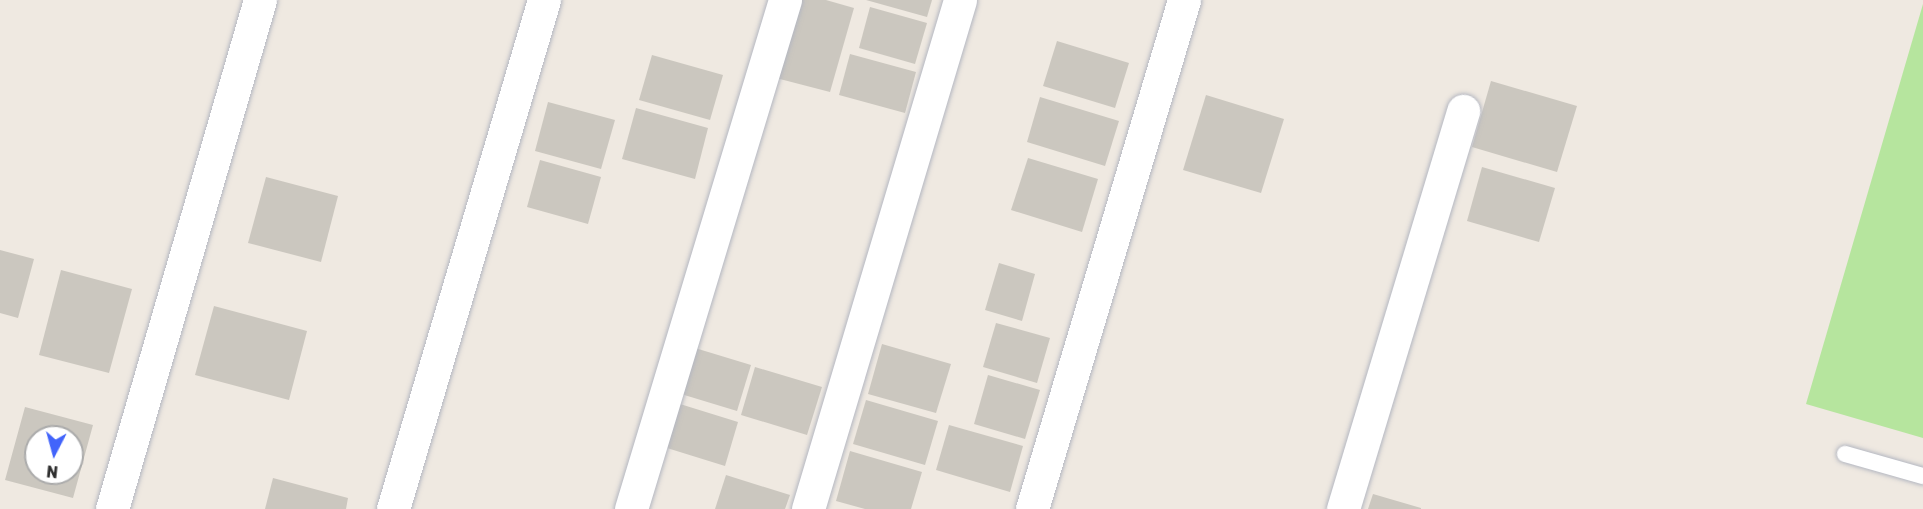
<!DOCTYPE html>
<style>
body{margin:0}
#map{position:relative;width:1923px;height:509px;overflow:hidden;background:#efe9e1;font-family:Rubik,sans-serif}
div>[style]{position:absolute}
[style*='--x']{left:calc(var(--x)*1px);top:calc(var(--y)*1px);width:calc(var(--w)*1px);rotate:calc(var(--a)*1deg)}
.green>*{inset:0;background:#b6e59e}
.building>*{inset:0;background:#cbc7bf}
.roads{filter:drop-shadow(0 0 2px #b4b7c1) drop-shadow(0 0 2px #b4b7c1)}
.service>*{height:16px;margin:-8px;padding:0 8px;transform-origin:8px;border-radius:8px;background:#fff}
.minor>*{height:33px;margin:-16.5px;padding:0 16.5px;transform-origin:16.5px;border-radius:16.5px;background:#fff}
span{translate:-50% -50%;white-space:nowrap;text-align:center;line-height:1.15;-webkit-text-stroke:5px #fff;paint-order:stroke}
.north{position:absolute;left:24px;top:425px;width:60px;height:60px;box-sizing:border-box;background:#fff;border:2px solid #ababab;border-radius:50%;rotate:186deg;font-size:16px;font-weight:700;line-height:24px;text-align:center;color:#2e2e2e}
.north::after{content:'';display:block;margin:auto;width:21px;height:27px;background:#4264fb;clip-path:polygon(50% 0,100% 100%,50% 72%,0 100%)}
</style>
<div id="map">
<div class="green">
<i style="clip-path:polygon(1923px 4px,1923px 438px,1806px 404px)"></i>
</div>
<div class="building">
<i style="clip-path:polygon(798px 0,826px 0,854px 8px,830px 92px,776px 78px)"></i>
<i style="clip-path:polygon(866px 0,932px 0,927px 17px)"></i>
<i style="clip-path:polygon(870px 7px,927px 23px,915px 64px,859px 48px)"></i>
<i style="clip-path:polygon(1057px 41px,1129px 63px,1115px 108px,1043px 86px)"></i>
<i style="clip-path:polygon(850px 54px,916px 72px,905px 113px,839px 95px)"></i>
<i style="clip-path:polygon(652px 55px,723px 75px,710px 120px,639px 100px)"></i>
<i style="clip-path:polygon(1491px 81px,1577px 106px,1557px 172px,1472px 147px)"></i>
<i style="clip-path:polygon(1206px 95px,1284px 119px,1261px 193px,1183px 170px)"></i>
<i style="clip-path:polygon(1040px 97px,1119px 121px,1105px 166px,1027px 142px)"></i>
<i style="clip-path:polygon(548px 102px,615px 120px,601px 169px,535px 151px)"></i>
<i style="clip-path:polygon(636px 108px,708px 128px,695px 179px,622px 159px)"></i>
<i style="clip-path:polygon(1028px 158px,1098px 179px,1082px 232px,1011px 210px)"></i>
<i style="clip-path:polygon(540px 160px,601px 177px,588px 224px,527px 207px)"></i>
<i style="clip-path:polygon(1482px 167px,1555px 188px,1539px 242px,1467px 221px)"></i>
<i style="clip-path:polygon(266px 177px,338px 196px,321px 262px,248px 243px)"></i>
<i style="clip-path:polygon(0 250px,34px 259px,18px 318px,0 313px)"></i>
<i style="clip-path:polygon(999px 263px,1035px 274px,1022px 321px,985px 310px)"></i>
<i style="clip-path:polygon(61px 270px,132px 289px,109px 373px,39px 355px)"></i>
<i style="clip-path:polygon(214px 306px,307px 331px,289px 400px,195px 375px)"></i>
<i style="clip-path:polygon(996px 323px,1050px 338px,1037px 383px,983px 367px)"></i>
<i style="clip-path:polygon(882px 344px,951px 364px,936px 413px,868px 394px)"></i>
<i style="clip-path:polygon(695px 348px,751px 365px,737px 411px,681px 394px)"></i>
<i style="clip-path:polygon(755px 367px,822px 387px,807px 435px,741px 415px)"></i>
<i style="clip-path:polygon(988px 375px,1040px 390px,1025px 439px,974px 424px)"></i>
<i style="clip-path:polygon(866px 400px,938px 421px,925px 465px,853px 444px)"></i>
<i style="clip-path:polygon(680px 404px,738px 422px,725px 466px,667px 448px)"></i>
<i style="clip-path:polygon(evenodd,25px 407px,93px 425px,73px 498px,5px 480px,25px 407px,36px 437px,72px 437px,72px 473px,36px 473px,36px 437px)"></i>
<i style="clip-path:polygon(949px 425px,1023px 446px,1010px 492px,936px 470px)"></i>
<i style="clip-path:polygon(850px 451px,922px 472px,911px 509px,865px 509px,836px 501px)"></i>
<i style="clip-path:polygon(726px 475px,790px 495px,785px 509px,715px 509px)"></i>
<i style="clip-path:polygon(273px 478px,348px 498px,346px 509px,265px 509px)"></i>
<i style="clip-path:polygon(1373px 494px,1421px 508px,1421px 509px,1368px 509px)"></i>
</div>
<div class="roads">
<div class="service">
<i style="--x:1845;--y:454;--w:81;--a:15.8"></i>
</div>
<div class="minor">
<i style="--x:112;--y:509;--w:530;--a:-73.79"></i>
<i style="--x:393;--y:509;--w:531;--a:-73.48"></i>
<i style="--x:631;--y:509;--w:532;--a:-73.17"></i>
<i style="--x:808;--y:509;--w:531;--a:-73.37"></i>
<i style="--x:1032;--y:509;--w:531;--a:-73.37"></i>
<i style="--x:1343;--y:509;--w:416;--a:-73.2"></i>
</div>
</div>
<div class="north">N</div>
</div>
